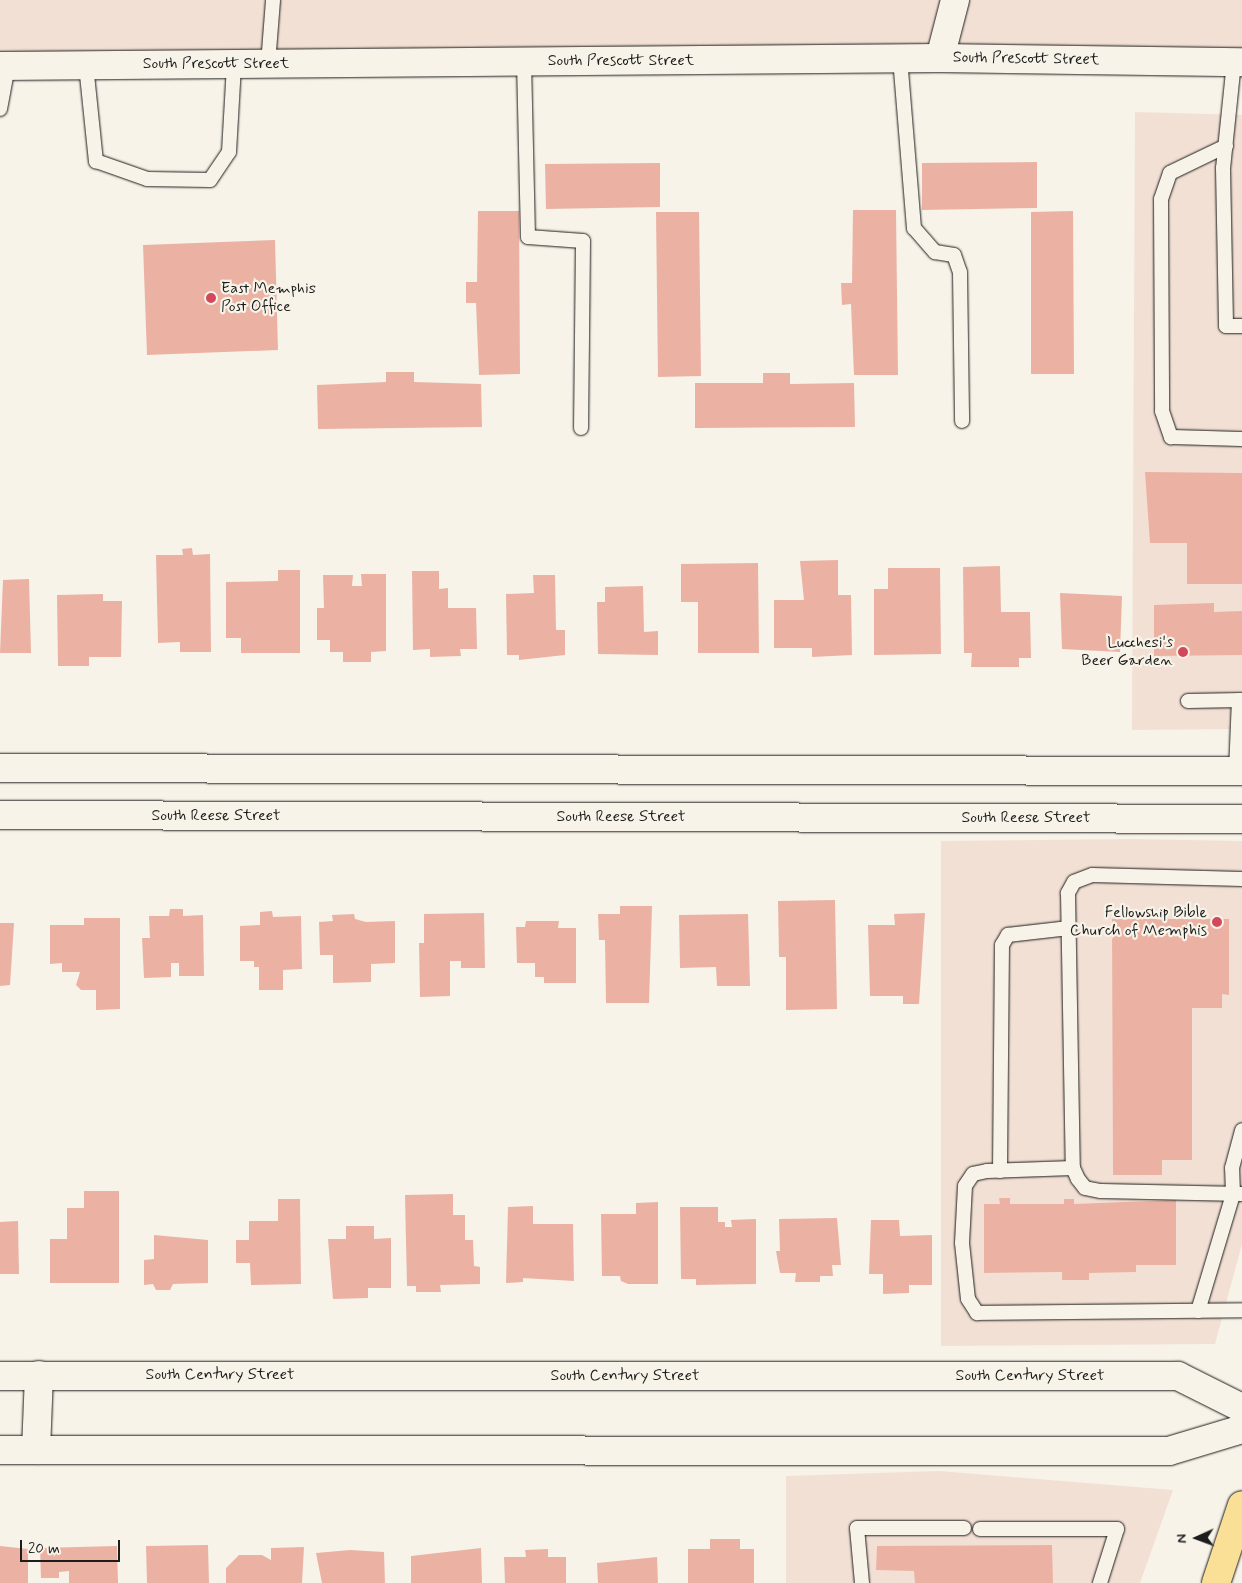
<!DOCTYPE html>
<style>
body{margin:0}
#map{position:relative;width:1242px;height:1583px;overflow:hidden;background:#f7f3e8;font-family:Mynerve,sans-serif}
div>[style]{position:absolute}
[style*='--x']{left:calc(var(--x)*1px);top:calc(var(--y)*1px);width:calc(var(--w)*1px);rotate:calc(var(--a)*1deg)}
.built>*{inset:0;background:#f3e0d4}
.building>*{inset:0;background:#ebb2a4}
.roads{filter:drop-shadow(0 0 1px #1c1c1c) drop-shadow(0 0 1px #1c1c1c)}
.lane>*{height:14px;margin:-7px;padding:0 7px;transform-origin:7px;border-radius:7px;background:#f7f3e8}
.street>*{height:28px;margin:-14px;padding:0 14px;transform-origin:14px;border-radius:14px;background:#f7f3e8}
.primary>*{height:28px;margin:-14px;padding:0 14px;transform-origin:14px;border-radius:14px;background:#fadf96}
.dots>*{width:14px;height:14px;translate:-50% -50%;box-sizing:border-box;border:2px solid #f7f3e8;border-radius:50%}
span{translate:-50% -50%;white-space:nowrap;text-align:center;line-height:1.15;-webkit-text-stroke:4.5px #f7f3e8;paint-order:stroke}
.street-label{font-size:16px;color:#1c1c1c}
.poi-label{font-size:16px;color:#1c1c1c}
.left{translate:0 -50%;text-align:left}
.right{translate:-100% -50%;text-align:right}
.north{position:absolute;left:1172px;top:1513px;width:50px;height:50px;-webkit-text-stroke:4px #f7f3e8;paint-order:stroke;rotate:268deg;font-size:14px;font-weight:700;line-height:20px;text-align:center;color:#1c1c1c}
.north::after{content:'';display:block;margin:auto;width:18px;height:22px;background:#1c1c1c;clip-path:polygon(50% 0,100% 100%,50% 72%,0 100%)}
.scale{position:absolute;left:20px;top:1540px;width:100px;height:22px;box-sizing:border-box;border:2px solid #1c1c1c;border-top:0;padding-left:6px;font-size:15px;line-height:18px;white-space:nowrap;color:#1c1c1c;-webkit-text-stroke:4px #f7f3e8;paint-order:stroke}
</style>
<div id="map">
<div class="built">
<i style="clip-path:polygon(0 0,1242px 0,1242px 62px,0 66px)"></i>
<i style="clip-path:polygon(1135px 112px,1242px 115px,1242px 729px,1132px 730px)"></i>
<i style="clip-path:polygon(1133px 839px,1242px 841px,1242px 1244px,1215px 1344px,941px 1346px,941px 841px)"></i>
<i style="clip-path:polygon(939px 1471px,1173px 1490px,1140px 1583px,786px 1583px,786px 1476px)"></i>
</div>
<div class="building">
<i style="clip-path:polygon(1037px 162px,1037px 208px,922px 210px,922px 163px)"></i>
<i style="clip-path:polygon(660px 163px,660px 207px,546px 209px,545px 164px)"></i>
<i style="clip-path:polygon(853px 210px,896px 210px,898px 375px,854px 375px,851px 304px,842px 305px,841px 283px,852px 283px)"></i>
<i style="clip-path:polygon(478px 211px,519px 211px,520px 374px,479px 375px,476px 303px,466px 303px,466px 282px,477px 282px)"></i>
<i style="clip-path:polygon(1073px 211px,1074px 374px,1031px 374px,1031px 212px)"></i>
<i style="clip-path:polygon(656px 212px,699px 212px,701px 376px,658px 377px)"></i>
<i style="clip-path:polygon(275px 240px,278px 350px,147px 355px,143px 245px)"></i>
<i style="clip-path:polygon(386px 372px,414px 372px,414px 382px,481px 384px,482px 427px,318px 429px,317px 385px,386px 382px)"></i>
<i style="clip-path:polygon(763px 373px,790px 373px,790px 384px,854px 383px,855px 427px,695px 428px,695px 383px,763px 383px)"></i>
<i style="clip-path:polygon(1145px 472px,1242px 473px,1242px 584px,1187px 584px,1187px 543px,1150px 543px)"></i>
<i style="clip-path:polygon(192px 548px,193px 555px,210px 554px,211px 652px,180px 652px,180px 642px,158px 643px,156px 555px,183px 555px,182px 549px)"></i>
<i style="clip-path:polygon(838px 560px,838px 595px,851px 595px,852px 655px,812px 657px,812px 648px,774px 648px,774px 600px,804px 600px,800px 561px)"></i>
<i style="clip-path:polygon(758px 563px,759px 653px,698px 653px,698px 602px,681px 602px,681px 564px)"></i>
<i style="clip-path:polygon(1000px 566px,1001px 612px,1030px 612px,1031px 658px,1019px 658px,1019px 667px,971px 667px,972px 653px,964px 653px,963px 567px)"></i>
<i style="clip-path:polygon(888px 568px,940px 568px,941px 654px,874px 655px,874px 589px,888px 589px)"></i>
<i style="clip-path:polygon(278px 570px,300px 570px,300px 653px,241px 653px,241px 638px,226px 638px,226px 582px,278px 581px)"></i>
<i style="clip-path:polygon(412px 571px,439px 571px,439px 589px,448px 588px,448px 608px,476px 608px,477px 649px,460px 649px,461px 656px,430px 657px,430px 649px,413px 650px)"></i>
<i style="clip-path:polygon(361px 574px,386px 574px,386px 651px,371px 652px,371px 662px,343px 662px,343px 652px,330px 652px,330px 640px,317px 640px,317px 608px,324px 608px,323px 575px,353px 575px,352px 586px,362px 586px)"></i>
<i style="clip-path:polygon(533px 575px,555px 575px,556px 630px,565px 630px,565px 655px,519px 660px,519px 655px,507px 655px,506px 594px,534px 593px)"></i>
<i style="clip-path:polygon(29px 579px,31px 653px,0 653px,3px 580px)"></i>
<i style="clip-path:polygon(643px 586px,644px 632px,658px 631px,658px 655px,598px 654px,597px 602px,605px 602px,605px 587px)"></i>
<i style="clip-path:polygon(1060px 593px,1122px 596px,1120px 652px,1062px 649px)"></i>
<i style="clip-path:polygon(103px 594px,103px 601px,122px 601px,121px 657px,89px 657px,89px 666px,58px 666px,57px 595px)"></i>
<i style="clip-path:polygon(1214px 603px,1214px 612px,1242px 611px,1242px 655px,1154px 656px,1154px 605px)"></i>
<i style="clip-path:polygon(835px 900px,837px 1009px,786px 1010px,786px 957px,779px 957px,778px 901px)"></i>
<i style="clip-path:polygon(620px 906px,652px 906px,649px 1003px,606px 1003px,605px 940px,599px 940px,598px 914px,620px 914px)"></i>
<i style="clip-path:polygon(170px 909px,183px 909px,183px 916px,203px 915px,204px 976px,179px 976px,179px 963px,171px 963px,171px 977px,144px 978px,142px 938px,150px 938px,149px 916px,169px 916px)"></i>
<i style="clip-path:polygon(272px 911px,273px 917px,301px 916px,302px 969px,283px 970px,283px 990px,259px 990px,259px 967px,254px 967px,254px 961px,240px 961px,240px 926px,260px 925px,260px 912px)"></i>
<i style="clip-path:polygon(484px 913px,485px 968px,461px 968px,461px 961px,450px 961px,450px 996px,420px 997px,419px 943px,424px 943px,424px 914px)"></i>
<i style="clip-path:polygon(925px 913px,919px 1004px,903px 1004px,903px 996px,870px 996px,868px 925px,895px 925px,894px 914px)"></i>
<i style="clip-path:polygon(354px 914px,355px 919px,366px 922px,395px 921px,395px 963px,371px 964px,371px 982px,333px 983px,333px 955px,320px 955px,319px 922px,333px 921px,332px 915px)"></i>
<i style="clip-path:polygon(748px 914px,750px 986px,717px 986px,716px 967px,680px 968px,679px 915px)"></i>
<i style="clip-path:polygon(84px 918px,120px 918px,120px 1009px,96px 1010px,96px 990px,81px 990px,76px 985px,80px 972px,62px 972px,62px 963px,50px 964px,50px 925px,84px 925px)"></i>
<i style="clip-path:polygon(1112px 919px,1229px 919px,1229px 995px,1222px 994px,1222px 1008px,1192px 1008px,1192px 1160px,1162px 1160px,1162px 1175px,1113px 1175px)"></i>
<i style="clip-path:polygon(526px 921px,559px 921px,558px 928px,576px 928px,576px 983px,544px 983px,544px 977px,535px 977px,535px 963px,517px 963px,516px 927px,525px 927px)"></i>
<i style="clip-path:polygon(0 923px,14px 923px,10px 985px,0 986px)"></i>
<i style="clip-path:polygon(84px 1191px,119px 1191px,119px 1283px,50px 1283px,50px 1239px,67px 1239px,67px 1208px,84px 1208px)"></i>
<i style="clip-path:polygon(453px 1194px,453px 1215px,465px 1215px,465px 1240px,473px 1240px,474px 1266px,480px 1267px,480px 1284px,440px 1285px,441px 1292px,416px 1292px,416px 1286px,407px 1286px,405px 1195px)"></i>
<i style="clip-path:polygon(999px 1198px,1010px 1198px,1010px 1204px,1064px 1204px,1064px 1199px,1074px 1199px,1074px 1204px,1176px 1200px,1176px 1265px,1136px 1265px,1136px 1272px,1089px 1273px,1089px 1280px,1062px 1280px,1062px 1272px,984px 1273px,984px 1204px,1000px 1204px)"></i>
<i style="clip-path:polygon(278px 1199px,300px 1199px,301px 1284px,251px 1285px,250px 1263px,236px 1263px,236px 1240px,249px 1240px,249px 1221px,278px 1221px)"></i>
<i style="clip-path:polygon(658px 1202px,658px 1284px,628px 1284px,621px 1281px,620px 1276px,602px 1276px,601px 1214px,636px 1214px,636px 1203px)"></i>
<i style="clip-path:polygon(533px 1206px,533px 1224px,573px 1224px,574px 1281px,523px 1278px,523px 1282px,506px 1283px,508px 1207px)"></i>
<i style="clip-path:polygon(680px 1207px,718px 1207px,718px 1222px,725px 1222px,725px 1227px,732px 1227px,731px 1220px,756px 1219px,756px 1284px,696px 1285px,696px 1279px,681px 1279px)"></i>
<i style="clip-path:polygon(837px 1218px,841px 1265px,832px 1265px,833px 1276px,820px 1276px,820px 1282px,795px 1282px,796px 1273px,780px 1273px,776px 1251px,780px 1251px,779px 1219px)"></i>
<i style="clip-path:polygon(871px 1220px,899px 1220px,900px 1236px,932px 1235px,932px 1285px,909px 1285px,909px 1293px,883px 1294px,883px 1274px,869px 1274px)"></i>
<i style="clip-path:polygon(18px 1221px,19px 1274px,0 1274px,0 1222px)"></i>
<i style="clip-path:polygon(346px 1226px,374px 1226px,374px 1239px,391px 1238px,391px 1288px,368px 1288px,368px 1298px,333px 1299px,328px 1239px,346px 1239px)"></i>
<i style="clip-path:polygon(154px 1235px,208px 1240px,208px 1283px,173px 1284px,170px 1290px,156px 1290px,153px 1284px,144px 1285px,144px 1260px,154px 1259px)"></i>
<i style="clip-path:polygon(710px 1539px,740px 1539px,740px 1549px,754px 1549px,754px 1583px,688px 1583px,688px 1549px,710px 1549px)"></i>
<i style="clip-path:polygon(208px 1545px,209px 1583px,147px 1583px,146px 1546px)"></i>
<i style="clip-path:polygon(1052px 1545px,1053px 1583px,915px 1583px,914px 1571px,876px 1570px,877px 1546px)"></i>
<i style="clip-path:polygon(0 1546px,28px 1549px,28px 1583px,0 1583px)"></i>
<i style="clip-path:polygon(117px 1546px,118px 1583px,69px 1583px,69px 1571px,59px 1572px,59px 1578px,41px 1578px,40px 1548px)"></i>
<i style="clip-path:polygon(304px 1547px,302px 1583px,226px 1583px,226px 1568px,239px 1555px,262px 1555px,271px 1560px,271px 1548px)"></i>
<i style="clip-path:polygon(481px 1548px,482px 1583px,411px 1583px,411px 1556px)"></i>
<i style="clip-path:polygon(548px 1549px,548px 1557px,566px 1557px,566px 1583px,505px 1583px,504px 1557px,526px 1557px,525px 1550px)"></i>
<i style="clip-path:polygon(350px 1550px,384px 1552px,385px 1583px,322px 1583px,316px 1553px)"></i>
<i style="clip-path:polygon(657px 1557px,658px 1583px,598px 1583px,597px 1563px)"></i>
</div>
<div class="roads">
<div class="lane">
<i style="--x:900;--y:58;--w:171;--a:85.3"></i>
<i style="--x:914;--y:228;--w:32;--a:49"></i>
<i style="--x:935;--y:252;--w:19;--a:9"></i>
<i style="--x:954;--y:255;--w:18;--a:71"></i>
<i style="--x:960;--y:272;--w:149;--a:89.2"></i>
<i style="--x:524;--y:61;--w:176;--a:88.7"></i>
<i style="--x:528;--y:237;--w:55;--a:4.2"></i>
<i style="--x:583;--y:241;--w:187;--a:90.6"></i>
<i style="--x:1234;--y:62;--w:107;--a:95.9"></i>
<i style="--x:1223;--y:168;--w:158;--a:88.9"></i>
<i style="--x:1226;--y:326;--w:16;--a:0"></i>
<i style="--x:268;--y:64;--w:64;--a:-85.5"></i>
<i style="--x:86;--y:65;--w:97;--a:84.1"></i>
<i style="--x:96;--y:161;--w:54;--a:19.4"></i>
<i style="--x:147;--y:179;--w:63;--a:0.9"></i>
<i style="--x:210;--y:180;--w:34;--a:-56"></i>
<i style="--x:229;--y:152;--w:88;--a:-86.7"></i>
<i style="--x:0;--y:109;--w:44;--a:-79.5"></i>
<i style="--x:1226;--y:146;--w:62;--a:154.3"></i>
<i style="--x:1170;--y:173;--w:28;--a:109"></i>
<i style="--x:1161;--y:199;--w:212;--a:89.7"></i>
<i style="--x:1162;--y:411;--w:28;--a:71"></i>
<i style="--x:1171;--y:437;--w:71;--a:1.6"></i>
<i style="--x:1188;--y:701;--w:54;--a:-1.1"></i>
<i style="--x:1236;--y:771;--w:71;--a:-87.6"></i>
<i style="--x:1242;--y:879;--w:150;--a:-178.5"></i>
<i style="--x:1092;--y:875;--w:19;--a:159"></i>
<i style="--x:1074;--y:882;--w:13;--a:119"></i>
<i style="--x:1068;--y:893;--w:275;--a:89"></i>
<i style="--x:1073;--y:1168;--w:12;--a:66"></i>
<i style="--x:1078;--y:1179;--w:11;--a:52"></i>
<i style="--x:1085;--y:1188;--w:16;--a:11"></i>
<i style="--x:1101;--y:1191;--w:141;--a:1.2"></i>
<i style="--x:1073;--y:1168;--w:86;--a:178"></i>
<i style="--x:987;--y:1171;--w:14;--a:168"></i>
<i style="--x:973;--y:1174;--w:14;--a:124"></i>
<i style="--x:965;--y:1186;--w:57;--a:93"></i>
<i style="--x:962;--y:1243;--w:56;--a:83.9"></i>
<i style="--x:968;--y:1299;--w:17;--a:57"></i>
<i style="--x:977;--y:1313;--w:265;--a:-0.6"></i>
<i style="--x:1000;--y:1171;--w:226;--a:-89.5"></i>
<i style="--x:1002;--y:945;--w:12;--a:-59"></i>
<i style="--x:1008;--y:935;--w:61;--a:-6.5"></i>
<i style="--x:1198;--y:1311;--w:122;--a:-73.3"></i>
<i style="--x:1233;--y:1194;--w:26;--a:-92"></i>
<i style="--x:1232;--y:1168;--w:39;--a:-75"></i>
<i style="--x:980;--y:1529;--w:137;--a:0"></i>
<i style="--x:1117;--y:1529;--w:57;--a:107.5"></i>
<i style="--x:862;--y:1583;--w:55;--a:-95.2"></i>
<i style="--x:857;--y:1528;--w:107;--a:0"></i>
</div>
<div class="street">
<i style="--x:940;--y:58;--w:60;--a:-75.5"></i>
<i style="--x:0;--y:66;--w:940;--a:-0.49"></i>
<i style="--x:940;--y:58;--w:302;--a:0.8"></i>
<i style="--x:0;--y:768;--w:1242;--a:0.14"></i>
<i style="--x:0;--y:815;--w:1242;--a:0.18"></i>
<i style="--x:0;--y:1376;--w:1178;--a:0"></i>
<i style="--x:1178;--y:1376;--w:72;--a:26.6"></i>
<i style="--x:0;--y:1450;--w:1169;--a:0.05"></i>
<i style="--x:1169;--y:1451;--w:76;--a:-16.8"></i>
<i style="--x:36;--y:1450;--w:75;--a:-87.7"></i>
</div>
<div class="primary">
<i style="--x:1216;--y:1583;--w:82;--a:-71.6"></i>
</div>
</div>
<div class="dots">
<i style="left:211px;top:298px;background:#d1495b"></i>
<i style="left:1183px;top:652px;background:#d1495b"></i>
<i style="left:1217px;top:922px;background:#d1495b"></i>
</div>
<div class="street-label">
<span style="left:1026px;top:59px;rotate:1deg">South Prescott Street</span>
<span style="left:621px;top:61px">South Prescott Street</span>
<span style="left:216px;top:64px">South Prescott Street</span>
<span style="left:216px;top:816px">South Reese Street</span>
<span style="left:621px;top:817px">South Reese Street</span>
<span style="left:1026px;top:818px">South Reese Street</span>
<span style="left:220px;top:1375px">South Century Street</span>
<span style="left:625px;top:1376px">South Century Street</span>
<span style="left:1030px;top:1376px">South Century Street</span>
</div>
<div class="poi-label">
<span class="left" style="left:221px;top:298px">East Memphis<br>Post Office</span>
<span class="right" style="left:1173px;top:652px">Lucchesi's<br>Beer Garden</span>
<span class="right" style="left:1207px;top:922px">Fellowship Bible<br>Church of Memphis</span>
</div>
<div class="north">N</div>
<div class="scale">20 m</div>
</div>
